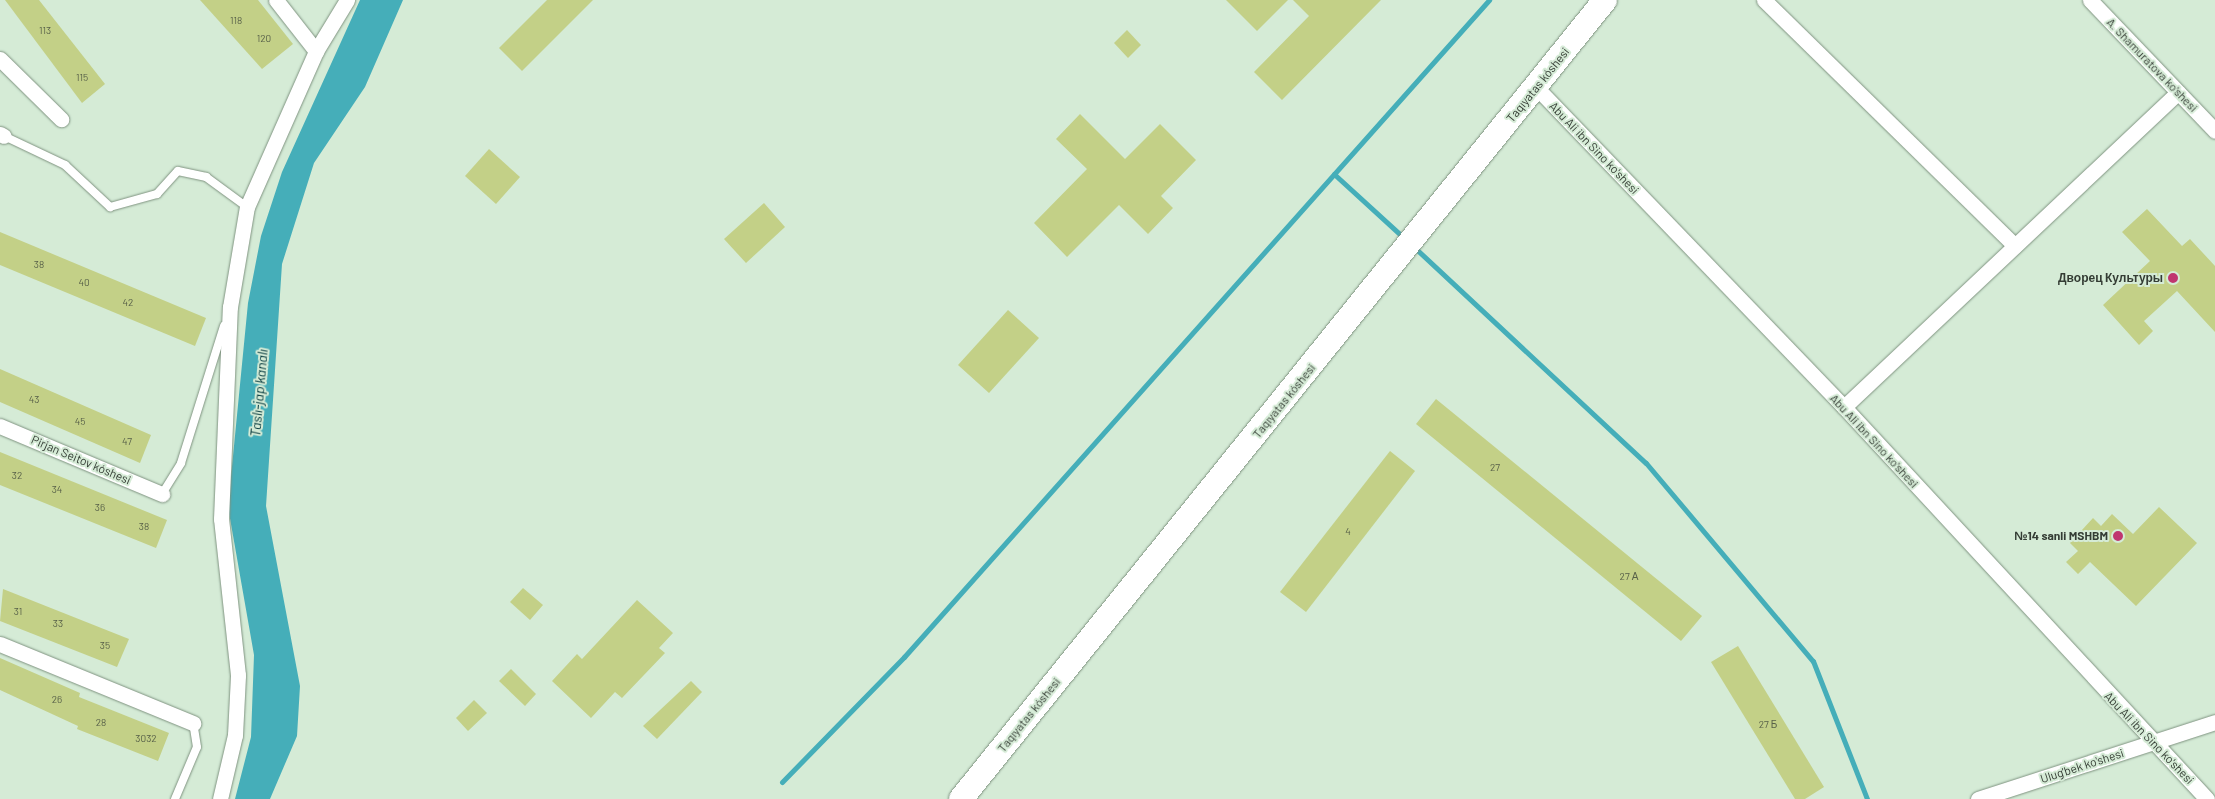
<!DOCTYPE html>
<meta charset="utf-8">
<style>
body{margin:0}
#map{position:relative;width:2215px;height:799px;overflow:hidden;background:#d5ebd6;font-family:Barlow,sans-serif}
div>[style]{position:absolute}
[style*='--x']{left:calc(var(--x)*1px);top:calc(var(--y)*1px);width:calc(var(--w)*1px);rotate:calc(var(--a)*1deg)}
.water>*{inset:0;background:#45aeb9}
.stream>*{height:5px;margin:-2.5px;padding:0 2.5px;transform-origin:2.5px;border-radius:2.5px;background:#45aeb9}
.building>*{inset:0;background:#c3d087}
.roads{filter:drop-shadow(0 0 1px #7f9380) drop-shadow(0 0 1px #7f9380)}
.lane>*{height:8px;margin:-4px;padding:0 4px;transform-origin:4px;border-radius:4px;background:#fff}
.street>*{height:15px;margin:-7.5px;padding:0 7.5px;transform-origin:7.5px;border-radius:7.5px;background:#fff}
.primary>*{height:24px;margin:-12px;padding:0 12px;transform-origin:12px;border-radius:12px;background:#fff}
.dots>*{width:14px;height:14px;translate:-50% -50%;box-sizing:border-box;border:2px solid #d5ebd6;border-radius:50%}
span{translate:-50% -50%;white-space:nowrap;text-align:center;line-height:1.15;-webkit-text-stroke:4px #d5ebd6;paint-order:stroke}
.number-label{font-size:10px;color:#586149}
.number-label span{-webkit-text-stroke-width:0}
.street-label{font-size:12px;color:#343c34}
.poi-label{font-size:12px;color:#343c34;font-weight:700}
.right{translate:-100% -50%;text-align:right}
.water-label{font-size:14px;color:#03373c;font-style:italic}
</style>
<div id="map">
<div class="water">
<i style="clip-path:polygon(360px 0,403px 0,365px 87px,314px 163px,282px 264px,266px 506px,300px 686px,297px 736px,270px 799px,235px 799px,251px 737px,254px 655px,228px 507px,248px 303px,261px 236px,282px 172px)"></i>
</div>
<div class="stream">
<i style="--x:1334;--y:174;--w:95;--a:42.4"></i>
<i style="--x:1414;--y:247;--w:317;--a:43"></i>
<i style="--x:1646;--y:463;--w:259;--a:49.9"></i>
<i style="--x:1813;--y:661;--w:148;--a:68.6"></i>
<i style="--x:782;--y:782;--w:175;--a:-45.7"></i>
<i style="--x:904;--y:657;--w:880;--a:-48.32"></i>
</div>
<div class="building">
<i style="clip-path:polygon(5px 0,39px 0,105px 84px,82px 103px)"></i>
<i style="clip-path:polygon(200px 0,258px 0,293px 44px,262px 69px)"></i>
<i style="clip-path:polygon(547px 0,593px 0,522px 71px,499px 48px)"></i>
<i style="clip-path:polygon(1226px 0,1288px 0,1257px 31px)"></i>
<i style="clip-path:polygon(1293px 0,1381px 0,1282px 100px,1254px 72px,1309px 16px)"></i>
<i style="clip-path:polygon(1127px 30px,1141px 45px,1128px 58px,1114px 43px)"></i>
<i style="clip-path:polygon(1080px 114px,1125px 159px,1160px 124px,1196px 160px,1161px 196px,1173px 208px,1148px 234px,1119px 205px,1067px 257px,1034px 223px,1087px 169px,1056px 139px)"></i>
<i style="clip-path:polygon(489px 149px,520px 177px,496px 204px,465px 176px)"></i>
<i style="clip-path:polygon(764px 203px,785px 227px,746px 263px,724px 239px)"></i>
<i style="clip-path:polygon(2147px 209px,2182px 246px,2190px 239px,2215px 266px,2215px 332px,2177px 291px,2144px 321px,2153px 331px,2139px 345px,2103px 305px,2150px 261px,2122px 232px)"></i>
<i style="clip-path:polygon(0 232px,206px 318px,195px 346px,0 265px)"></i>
<i style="clip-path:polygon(1008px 310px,1039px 338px,989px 393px,958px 365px)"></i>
<i style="clip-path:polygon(0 369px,151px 435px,140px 463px,0 402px)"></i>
<i style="clip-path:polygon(1436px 399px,1702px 616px,1681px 641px,1416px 424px)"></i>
<i style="clip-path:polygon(1390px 451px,1415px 471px,1306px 612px,1280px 592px)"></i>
<i style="clip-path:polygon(0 452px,167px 520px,156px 548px,0 485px)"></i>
<i style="clip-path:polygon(2159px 507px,2197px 543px,2136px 606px,2090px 562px,2078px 574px,2066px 562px,2078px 551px,2070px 543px,2093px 518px,2101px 526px,2112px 514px,2133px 534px)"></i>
<i style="clip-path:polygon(523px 588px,543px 605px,530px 620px,510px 602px)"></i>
<i style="clip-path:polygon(3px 589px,129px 639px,117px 667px,0 621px)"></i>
<i style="clip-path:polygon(637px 600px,673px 633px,659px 648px,665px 653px,622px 698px,615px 692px,591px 718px,552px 681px,577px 654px,582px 659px)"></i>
<i style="clip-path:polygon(1738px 646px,1824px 787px,1805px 799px,1795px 799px,1711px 662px)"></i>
<i style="clip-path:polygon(0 658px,80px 693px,79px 697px,169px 733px,158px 761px,77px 729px,78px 726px,0 690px)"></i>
<i style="clip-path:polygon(511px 669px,536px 694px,525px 706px,499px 681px)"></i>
<i style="clip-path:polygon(691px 681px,702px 692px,657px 739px,643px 726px)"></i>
<i style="clip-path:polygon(474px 700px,487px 713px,468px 731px,456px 718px)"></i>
</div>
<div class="roads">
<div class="lane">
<i style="--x:4;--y:136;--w:68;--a:25.4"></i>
<i style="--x:65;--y:165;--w:62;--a:43"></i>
<i style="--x:110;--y:207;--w:49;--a:-15.5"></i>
<i style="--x:157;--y:194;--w:31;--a:-48"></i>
<i style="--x:178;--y:171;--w:29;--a:12"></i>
<i style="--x:206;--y:177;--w:51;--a:36.2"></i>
<i style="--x:162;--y:494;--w:36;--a:-58"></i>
<i style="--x:181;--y:463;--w:144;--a:-72.6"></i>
<i style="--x:175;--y:799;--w:56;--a:-67.1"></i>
<i style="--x:197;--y:747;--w:24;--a:-99"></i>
</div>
<div class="street">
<i style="--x:276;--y:0;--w:65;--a:51.9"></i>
<i style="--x:1764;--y:0;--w:351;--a:44.4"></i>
<i style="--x:2090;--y:0;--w:181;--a:46.3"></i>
<i style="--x:0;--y:59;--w:86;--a:44.5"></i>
<i style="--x:1536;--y:87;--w:444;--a:46.1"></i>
<i style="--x:1844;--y:407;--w:534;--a:47.2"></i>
<i style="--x:0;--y:134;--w:4;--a:27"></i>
<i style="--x:1844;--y:407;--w:459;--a:-43.3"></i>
<i style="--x:0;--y:426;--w:176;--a:22.8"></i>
<i style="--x:0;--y:644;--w:209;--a:22.3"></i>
<i style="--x:220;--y:799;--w:66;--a:-76.8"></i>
<i style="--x:235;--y:735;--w:60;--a:-87.1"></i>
<i style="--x:238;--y:675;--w:157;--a:-96.2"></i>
<i style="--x:221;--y:519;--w:212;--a:-87.6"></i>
<i style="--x:230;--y:307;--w:101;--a:-80.4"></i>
<i style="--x:247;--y:207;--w:171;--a:-66.1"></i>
<i style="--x:316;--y:51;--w:60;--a:-58.7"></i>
<i style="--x:1978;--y:799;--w:249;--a:-18"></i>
</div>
<div class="primary">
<i style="--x:961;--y:799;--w:1026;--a:-51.13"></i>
</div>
</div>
<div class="dots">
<i style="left:2173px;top:278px;background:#c0366f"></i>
<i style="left:2118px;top:536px;background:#c0366f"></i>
</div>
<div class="number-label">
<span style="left:236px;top:21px">118</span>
<span style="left:45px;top:31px">113</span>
<span style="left:264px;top:39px">120</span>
<span style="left:82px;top:78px">115</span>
<span style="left:39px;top:265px">38</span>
<span style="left:84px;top:283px">40</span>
<span style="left:128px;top:303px">42</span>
<span style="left:34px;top:400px">43</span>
<span style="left:80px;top:422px">45</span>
<span style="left:127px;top:442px">47</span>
<span style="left:1495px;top:468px">27</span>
<span style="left:17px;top:476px">32</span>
<span style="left:57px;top:490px">34</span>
<span style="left:100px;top:508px">36</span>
<span style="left:144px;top:527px">38</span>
<span style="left:1348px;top:532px">4</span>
<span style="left:1629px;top:577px">27 А</span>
<span style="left:18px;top:612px">31</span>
<span style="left:58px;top:624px">33</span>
<span style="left:105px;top:646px">35</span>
<span style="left:57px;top:700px">26</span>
<span style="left:101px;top:723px">28</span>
<span style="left:1768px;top:725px">27 Б</span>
<span style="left:146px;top:739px">3032</span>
</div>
<div class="street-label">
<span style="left:2152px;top:65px;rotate:46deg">A. Shamuratova ko'shesi</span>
<span style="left:1538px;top:85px;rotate:-51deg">Taqıyatas kóshesi</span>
<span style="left:1594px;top:148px;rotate:46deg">Abu Ali ibn Sino ko'shesi</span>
<span style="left:1284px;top:401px;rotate:-51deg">Taqıyatas kóshesi</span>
<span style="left:1874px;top:441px;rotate:47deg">Abu Ali ibn Sino ko'shesi</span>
<span style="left:81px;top:460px;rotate:23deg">Pirjan Seitov kóshesi</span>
<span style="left:1029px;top:715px;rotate:-51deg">Taqıyatas kóshesi</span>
<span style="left:2149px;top:738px;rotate:46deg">Abu Ali ibn Sino ko'shesi</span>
<span style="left:2082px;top:766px;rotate:-18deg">Ulug'bek ko'shesi</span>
</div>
<div class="poi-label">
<span class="right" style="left:2163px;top:278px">Дворец Культуры</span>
<span class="right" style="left:2108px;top:536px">№14 sanli MSHBM</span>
</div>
<div class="water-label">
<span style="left:259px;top:393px;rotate:-85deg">Taslı-jap kanalı</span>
</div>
</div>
